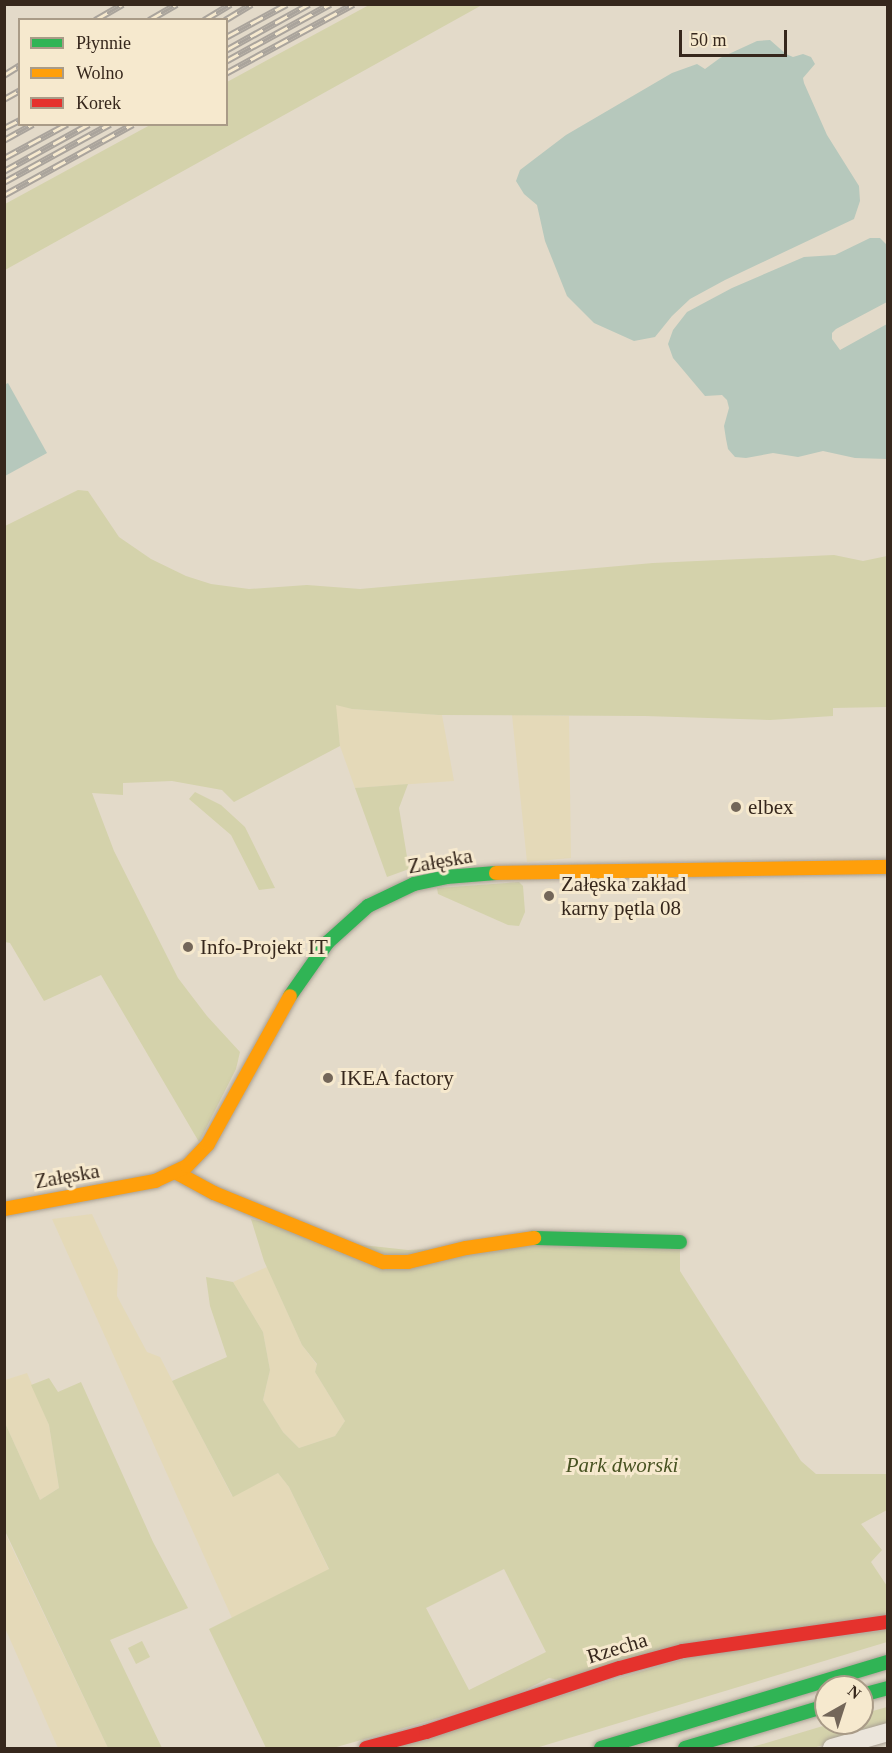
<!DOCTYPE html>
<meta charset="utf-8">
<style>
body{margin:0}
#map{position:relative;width:892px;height:1753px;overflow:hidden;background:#e3dac9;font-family:Georgia,serif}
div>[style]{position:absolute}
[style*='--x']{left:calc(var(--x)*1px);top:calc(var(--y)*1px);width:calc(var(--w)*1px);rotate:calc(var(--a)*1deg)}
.farmland>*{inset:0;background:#e4d9b8}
.green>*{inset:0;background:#d4d2ab}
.water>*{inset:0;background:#b6c8bc}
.roads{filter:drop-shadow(0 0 2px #a89f93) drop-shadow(0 0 2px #a89f93)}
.street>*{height:18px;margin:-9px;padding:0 9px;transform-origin:9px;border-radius:9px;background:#ebe5db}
.fast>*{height:14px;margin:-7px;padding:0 7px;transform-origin:7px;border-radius:7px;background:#30b455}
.slow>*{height:14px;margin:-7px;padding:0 7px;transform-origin:7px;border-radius:7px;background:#ff9f0a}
.jam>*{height:14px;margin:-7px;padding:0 7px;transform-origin:7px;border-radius:7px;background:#e5322d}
.rail>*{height:7px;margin-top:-3.5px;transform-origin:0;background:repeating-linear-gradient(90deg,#f6e9ce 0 14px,#aaa49c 0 28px);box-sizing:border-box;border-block:2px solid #aaa49c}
.dots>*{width:16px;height:16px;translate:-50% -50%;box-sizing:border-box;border:3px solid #f6e9ce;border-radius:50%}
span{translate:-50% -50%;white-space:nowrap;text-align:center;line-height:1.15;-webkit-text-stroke:6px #f6e9ce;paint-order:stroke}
.poi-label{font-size:21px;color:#36271c}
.left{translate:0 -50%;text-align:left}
.street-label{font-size:21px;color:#36271c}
.park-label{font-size:21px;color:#485322;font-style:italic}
.frame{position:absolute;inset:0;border:6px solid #36271c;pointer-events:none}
.legend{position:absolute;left:18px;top:18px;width:210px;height:108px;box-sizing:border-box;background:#f6e9ce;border:2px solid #a99b87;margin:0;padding:8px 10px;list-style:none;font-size:18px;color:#36271c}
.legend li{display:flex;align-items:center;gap:12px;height:30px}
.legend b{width:30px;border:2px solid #a99b87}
.north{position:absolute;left:814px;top:1675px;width:60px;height:60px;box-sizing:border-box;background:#f6e9ce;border:2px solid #a99b87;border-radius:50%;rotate:39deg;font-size:16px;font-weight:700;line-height:24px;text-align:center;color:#36271c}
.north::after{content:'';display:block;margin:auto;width:21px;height:27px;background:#736659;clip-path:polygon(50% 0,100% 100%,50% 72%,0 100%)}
.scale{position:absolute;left:679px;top:30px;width:108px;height:27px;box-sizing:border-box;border:3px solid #36271c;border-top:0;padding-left:8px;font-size:18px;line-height:21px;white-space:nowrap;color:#36271c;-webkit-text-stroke:4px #f6e9ce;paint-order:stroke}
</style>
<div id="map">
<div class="farmland">
<i style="clip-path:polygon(335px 704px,352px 709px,442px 715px,454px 781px,355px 788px,340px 746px)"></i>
<i style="clip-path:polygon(512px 715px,569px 716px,571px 858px,527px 862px)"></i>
<i style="clip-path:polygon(92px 1214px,118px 1270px,117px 1296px,147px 1352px,160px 1357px,232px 1496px,278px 1473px,289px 1487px,329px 1570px,232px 1618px,52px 1219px)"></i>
<i style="clip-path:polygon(267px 1267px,302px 1345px,317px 1365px,315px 1372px,345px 1421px,335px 1436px,299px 1448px,283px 1432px,263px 1400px,270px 1370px,263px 1332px,233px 1282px)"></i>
<i style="clip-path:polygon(27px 1373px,49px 1425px,59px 1488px,40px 1500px,5px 1423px,5px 1380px)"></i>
<i style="clip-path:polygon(4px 1531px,14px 1552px,108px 1748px,58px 1748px,5px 1628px)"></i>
</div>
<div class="green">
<i style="clip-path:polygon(369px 5px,482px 5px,5px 270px,5px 204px,150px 125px,226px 124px,227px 82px)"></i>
<i style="clip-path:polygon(78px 490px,88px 491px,119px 537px,151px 559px,186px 576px,211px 584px,249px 589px,307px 585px,360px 589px,653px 563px,834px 555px,863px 561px,887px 556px,887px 707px,833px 708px,833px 716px,770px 720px,645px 716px,439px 715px,352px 709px,336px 705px,340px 746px,234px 802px,222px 790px,172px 781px,123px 783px,123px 795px,92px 793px,114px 851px,178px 978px,207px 1016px,240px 1052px,236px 1069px,199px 1142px,101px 975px,44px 1001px,10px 943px,5px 942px,5px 526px)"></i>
<i style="clip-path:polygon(408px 784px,399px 808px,409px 869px,387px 877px,355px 788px)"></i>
<i style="clip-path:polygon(195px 792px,221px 805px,245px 827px,275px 888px,259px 890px,231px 835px,189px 799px)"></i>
<i style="clip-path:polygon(519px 882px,523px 886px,525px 912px,519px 926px,508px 925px,438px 894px,437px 888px)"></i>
<i style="clip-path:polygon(evenodd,251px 1219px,353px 1244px,408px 1250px,680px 1238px,680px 1271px,801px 1461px,816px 1474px,887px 1474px,887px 1510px,861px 1524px,882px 1550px,871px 1562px,887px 1586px,887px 1616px,564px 1681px,549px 1678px,509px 1698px,333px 1748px,266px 1748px,209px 1629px,329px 1569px,289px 1487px,278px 1473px,233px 1497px,172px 1381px,227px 1357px,210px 1306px,206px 1277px,233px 1282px,263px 1332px,270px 1370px,263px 1400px,283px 1432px,299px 1448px,335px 1436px,345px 1421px,315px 1372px,317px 1364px,302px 1345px,264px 1261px,251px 1219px,504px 1569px,546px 1652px,469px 1690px,426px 1608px,504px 1569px)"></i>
<i style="clip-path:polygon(49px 1378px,58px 1392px,81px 1382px,153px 1542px,188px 1608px,110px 1640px,162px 1748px,108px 1748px,5px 1531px,5px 1423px,40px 1500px,59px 1488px,49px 1425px,31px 1385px)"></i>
<i style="clip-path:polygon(887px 1630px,887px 1642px,536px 1748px,387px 1748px,693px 1656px)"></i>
<i style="clip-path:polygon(142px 1641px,150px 1657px,136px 1664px,128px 1648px)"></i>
<i style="clip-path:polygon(887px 1707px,887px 1726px,813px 1748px,749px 1748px,833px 1723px,862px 1723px,862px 1714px)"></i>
</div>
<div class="water">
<i style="clip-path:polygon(770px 40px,786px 54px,793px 57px,803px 54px,811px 57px,815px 64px,803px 78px,804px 83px,827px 135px,859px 186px,860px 201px,854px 219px,725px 280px,690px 299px,672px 316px,655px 337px,634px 341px,594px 323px,567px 296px,545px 241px,537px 205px,524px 194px,516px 181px,520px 170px,566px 135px,672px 73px,697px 64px,705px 69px,720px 58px,757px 41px)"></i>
<i style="clip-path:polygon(870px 238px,880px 238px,887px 245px,887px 302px,836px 329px,832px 333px,832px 339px,840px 350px,887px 324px,887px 459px,855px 458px,823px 451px,798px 457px,773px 453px,746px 458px,735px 457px,728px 449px,726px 439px,724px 426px,729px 408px,727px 400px,722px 395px,705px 396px,673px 358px,668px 344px,673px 330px,687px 312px,732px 288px,804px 257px,835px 255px)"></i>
<i style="clip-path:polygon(8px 383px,47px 453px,5px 476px,4px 385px)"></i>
</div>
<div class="roads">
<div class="street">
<i style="--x:832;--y:1748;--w:58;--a:-15.9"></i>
</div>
<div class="fast">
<i style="--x:290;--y:996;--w:66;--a:-54.9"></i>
<i style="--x:328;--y:942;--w:54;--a:-42"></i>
<i style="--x:368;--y:906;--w:51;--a:-25.6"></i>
<i style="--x:414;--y:884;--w:33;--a:-12"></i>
<i style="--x:446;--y:877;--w:50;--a:-4.6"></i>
<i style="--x:534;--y:1238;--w:146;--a:1.6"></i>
<i style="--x:862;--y:1695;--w:27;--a:-15"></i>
<i style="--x:601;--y:1748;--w:300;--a:-16.7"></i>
<i style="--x:685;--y:1748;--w:147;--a:-16.6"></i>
</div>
<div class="slow">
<i style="--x:496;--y:873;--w:392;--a:-0.9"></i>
<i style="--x:177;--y:1173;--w:42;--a:28.4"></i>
<i style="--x:214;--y:1193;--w:183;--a:22.2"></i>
<i style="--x:383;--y:1262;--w:25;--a:0"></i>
<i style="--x:408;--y:1262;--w:60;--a:-13.6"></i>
<i style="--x:466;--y:1248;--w:69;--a:-8.4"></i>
<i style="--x:4;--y:1209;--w:154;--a:-10.5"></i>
<i style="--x:155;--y:1181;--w:35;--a:-25"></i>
<i style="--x:187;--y:1166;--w:30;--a:-46"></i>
<i style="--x:208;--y:1144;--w:169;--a:-61"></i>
</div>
<div class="jam">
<i style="--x:366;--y:1748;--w:62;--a:-14.9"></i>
<i style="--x:426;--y:1732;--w:204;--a:-18.3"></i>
<i style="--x:620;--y:1668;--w:65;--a:-15.1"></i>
<i style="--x:683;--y:1651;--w:207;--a:-8.1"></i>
</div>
</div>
<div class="rail">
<i style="--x:95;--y:20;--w:32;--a:-30"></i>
<i style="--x:149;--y:20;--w:32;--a:-30"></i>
<i style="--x:204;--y:20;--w:31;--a:-31"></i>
<i style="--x:225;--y:20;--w:31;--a:-31"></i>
<i style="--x:226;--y:37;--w:69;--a:-28.4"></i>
<i style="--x:226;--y:50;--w:95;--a:-29"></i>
<i style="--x:226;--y:61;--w:119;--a:-28.7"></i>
<i style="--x:226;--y:73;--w:145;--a:-28.5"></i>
<i style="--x:4;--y:75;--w:19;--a:-32"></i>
<i style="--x:4;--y:99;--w:18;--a:-29"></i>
<i style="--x:4;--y:128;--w:18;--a:-27"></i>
<i style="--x:4;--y:140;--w:33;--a:-29"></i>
<i style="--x:4;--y:158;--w:72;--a:-28.4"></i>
<i style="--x:4;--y:171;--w:97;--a:-28.9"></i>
<i style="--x:4;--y:182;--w:121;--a:-28.7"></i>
<i style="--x:4;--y:195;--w:147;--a:-28.8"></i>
</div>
<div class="dots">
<i style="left:736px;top:807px;background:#736659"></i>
<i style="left:549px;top:896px;background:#736659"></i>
<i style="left:188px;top:947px;background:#736659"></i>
<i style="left:328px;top:1078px;background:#736659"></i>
</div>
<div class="poi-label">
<span class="left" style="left:748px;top:807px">elbex</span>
<span class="left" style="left:561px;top:896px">Załęska zakład<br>karny pętla 08</span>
<span class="left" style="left:200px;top:947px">Info-Projekt IT</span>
<span class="left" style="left:340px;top:1078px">IKEA factory</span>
</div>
<div class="street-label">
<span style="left:440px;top:861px;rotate:-10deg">Załęska</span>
<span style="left:67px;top:1176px;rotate:-10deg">Załęska</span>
<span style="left:617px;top:1648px;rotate:-17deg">Rzecha</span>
</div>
<div class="park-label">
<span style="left:622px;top:1465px">Park dworski</span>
</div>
<div class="frame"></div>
<ul class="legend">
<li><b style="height:8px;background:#30b455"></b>Płynnie</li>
<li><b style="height:8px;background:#ff9f0a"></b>Wolno</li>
<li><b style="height:8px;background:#e5322d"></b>Korek</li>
</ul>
<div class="north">N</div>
<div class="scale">50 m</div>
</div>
